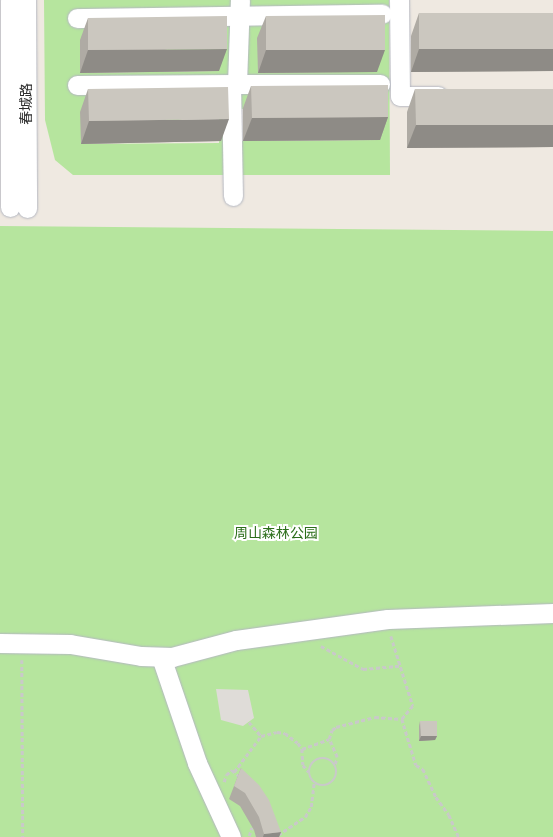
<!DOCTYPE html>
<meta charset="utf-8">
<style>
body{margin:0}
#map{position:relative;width:553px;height:837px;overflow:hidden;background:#efe9e1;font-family:"Fira Sans","Noto Sans SC",sans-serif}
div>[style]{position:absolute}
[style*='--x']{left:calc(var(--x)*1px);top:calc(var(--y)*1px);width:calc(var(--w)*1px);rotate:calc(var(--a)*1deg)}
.green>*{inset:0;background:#b6e59e}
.plaza>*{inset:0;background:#dfdcd8}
.path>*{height:2.5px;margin-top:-1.25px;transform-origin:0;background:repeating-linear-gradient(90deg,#c9c9c9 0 4px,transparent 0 6.5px)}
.path>.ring{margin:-1.25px;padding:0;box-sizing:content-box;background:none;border:2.5px solid #c9c9c9;border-radius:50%}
.roads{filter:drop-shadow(0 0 1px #b4b7c1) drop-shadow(0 0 1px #b4b7c1)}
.minor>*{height:19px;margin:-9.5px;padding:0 9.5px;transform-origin:9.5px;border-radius:9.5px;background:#fff}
.wall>*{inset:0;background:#afaba4}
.shaded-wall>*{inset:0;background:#8e8b86}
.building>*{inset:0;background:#cbc7bf}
span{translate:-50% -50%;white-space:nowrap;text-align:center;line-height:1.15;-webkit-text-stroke:4px #fff;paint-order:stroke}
.street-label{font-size:14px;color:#2e2e2e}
.park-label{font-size:14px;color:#2c6e1b}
</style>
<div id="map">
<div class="green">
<i style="clip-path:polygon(evenodd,44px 0,389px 0,390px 175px,73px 175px,55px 160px,45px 120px,44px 0,80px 40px,219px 71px,81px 73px,80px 40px,44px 0,379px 107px,380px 140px,241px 141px,241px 109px,379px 107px,44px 0,219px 110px,219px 143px,81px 144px,219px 110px)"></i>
<i style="clip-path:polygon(0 226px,553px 231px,553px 837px,0 837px)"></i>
</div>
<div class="plaza">
<i style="clip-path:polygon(216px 689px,248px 690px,254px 718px,243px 726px,221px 720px)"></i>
</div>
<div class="path">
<i style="--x:391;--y:636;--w:73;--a:72.6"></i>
<i style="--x:413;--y:706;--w:17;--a:130"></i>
<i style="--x:402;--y:719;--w:48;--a:73.1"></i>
<i style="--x:416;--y:765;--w:8;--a:30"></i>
<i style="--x:423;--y:769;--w:31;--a:65"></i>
<i style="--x:436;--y:797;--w:22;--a:54"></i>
<i style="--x:449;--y:815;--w:24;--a:66"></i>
<i style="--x:321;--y:646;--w:48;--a:28.7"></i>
<i style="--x:363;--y:669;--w:37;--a:-5"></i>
<i style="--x:22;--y:660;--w:177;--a:89.7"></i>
<i style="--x:249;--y:722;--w:18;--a:49"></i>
<i style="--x:302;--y:749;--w:29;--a:-20"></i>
<i class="ring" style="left:309px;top:758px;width:25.5px;height:25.5px"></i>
<i style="--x:335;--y:764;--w:7;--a:-74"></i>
<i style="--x:337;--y:757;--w:20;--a:-114"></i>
<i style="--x:329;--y:739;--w:9;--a:-72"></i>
<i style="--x:332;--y:730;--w:5;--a:-37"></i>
<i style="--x:336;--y:727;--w:40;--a:-14.4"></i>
<i style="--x:375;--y:717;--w:27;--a:4"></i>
<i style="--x:234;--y:772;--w:45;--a:-53.1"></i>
<i style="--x:261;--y:736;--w:16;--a:-14"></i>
<i style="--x:277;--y:732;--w:8;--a:7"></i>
<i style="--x:285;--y:733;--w:16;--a:38"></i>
<i style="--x:298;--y:743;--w:7;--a:56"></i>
<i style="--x:302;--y:749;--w:16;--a:86"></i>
<i style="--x:303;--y:765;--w:9;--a:49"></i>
<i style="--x:224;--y:782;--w:7;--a:-74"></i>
<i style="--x:226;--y:775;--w:8;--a:-40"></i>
<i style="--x:232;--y:770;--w:9;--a:41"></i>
<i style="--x:278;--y:835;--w:32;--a:-34"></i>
<i style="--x:305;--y:817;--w:12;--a:-59"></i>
<i style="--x:311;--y:807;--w:24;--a:-83"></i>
<i style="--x:249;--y:836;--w:9;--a:-72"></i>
</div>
<div class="roads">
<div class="minor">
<i style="--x:10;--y:0;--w:207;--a:90"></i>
<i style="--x:26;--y:0;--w:208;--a:89.7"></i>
<i style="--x:399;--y:0;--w:96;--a:89.4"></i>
<i style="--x:400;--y:96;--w:38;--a:0"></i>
<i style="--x:77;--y:18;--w:305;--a:-0.8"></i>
<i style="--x:231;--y:84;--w:112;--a:89"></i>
<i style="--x:237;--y:84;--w:143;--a:0"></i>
<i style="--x:77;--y:85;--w:160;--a:-0.4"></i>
<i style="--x:237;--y:84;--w:84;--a:-88"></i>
<i style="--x:0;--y:643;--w:70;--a:0.8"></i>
<i style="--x:70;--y:644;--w:72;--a:9.6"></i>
<i style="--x:141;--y:656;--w:31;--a:2"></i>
<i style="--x:172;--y:657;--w:66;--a:-14.9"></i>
<i style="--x:236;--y:640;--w:153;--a:-7.9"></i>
<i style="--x:388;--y:619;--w:165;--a:-2.1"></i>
<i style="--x:161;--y:657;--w:112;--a:71.2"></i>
<i style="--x:197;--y:763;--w:81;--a:65.3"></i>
</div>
</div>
<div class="wall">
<i style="clip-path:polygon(419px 13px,553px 13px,553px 71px,411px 72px,411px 36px)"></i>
<i style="clip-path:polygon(266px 16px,377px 72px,258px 73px,257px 38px)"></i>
<i style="clip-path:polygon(88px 18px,219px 71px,80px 73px,80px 40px)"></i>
<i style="clip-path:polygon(251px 86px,388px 117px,380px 140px,243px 141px,243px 108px)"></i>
<i style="clip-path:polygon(88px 89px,221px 141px,81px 144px,80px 112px)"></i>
<i style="clip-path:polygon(415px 89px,553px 89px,553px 147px,407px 148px,407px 112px)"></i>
<i style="clip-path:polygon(420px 721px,437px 736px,435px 740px,419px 741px,419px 726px)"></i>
<i style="clip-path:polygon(241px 768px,281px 832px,279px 837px,256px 837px,254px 830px,240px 806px,229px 799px)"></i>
</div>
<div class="shaded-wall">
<i style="clip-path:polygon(227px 49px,219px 71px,80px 73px,88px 50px)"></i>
<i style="clip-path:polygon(419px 49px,553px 49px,553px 71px,411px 72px)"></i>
<i style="clip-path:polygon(266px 50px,385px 50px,377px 72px,258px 73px)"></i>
<i style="clip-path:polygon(388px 117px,380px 140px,243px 141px,252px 118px)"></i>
<i style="clip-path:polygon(229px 119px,221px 141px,81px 144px,89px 121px)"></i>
<i style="clip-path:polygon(416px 125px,553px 125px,553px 147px,407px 148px)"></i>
<i style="clip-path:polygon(421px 736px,437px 736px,435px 740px,419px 741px)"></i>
<i style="clip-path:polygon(281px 832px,279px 837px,263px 837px,264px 834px)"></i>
</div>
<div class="building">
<i style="clip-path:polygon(419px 13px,553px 13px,553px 49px,419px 49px)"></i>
<i style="clip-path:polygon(385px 15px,385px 50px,266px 50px,266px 16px)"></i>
<i style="clip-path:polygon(227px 16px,227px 49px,88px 50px,88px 18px)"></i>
<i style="clip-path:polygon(388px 85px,388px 117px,252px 118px,251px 86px)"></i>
<i style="clip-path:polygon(228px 87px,229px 119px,89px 121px,88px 89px)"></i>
<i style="clip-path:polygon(415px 89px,553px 89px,553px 125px,416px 125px)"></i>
<i style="clip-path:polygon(420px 721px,437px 721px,437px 736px,421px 736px)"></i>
<i style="clip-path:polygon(241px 768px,259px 785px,269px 800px,281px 832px,264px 834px,259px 817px,245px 793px,234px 786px)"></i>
</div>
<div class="street-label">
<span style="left:27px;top:104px;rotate:-90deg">春城路</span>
</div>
<div class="park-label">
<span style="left:276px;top:534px">周山森林公园</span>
</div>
</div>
